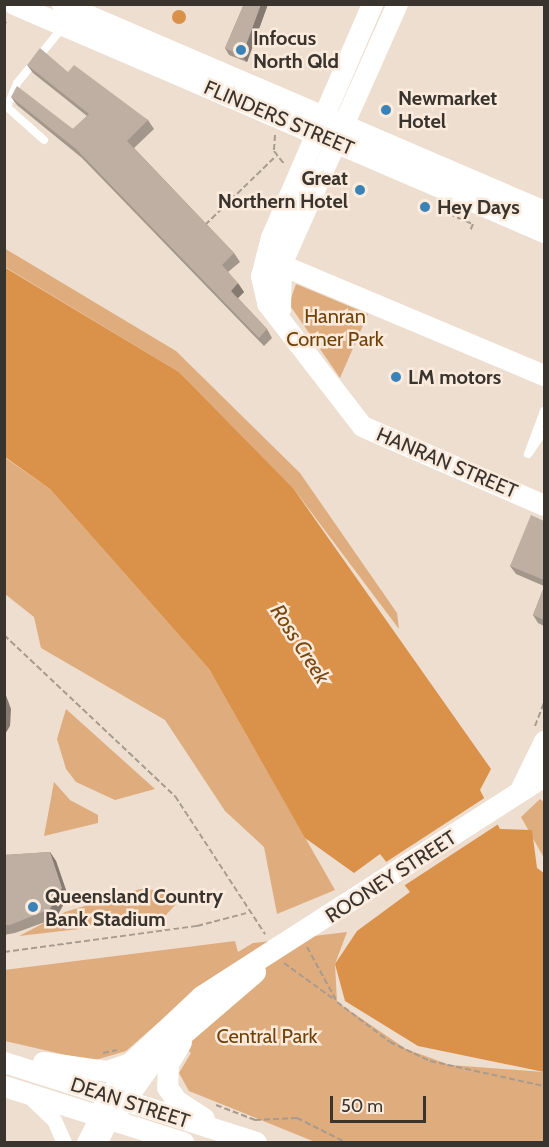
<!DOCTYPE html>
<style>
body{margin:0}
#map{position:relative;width:549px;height:1147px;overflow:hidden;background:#eeded0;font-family:Cabin,sans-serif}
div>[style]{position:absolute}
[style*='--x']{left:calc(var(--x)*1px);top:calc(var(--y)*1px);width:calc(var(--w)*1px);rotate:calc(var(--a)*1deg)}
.green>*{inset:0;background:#dfac7e}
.water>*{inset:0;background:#da9149}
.round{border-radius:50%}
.pier>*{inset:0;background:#eeded0}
.path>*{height:2px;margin-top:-1px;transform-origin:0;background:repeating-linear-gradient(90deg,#a79b90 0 6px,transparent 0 9px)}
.service>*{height:8px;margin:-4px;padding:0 4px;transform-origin:4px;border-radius:4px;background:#fff}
.minor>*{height:15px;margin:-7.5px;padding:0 7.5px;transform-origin:7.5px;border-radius:7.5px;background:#fff}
.secondary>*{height:21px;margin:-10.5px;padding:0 10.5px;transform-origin:10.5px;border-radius:10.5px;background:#fff}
.wall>*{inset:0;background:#a3968b}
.shaded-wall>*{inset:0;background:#857a71}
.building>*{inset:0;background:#beafa2}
.dots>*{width:16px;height:16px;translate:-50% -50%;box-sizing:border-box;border:3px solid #fbebdd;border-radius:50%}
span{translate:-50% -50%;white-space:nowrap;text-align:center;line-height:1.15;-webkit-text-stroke:5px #fbebdd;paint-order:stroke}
.poi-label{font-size:20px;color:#3a342e;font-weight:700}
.left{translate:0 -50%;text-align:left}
.right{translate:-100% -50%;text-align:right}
.street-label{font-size:20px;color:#3a342e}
.park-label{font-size:20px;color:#714107}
.water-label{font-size:21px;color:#784711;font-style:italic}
.frame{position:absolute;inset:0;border:6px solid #3a342e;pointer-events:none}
.scale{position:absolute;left:330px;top:1096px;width:96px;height:27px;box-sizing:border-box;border:3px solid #3a342e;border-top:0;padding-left:8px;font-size:18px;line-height:21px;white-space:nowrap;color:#3a342e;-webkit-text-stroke:4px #fbebdd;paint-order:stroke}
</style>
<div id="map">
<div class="green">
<i style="clip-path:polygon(4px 248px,176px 351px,300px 473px,397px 613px,399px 629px,293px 488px,179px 372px,5px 267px)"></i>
<i style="clip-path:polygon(296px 284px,368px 314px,340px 378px,289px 304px)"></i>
<i style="clip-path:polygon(4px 457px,50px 489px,209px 669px,335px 890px,277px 914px,264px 847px,225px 811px,165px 720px,41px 648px,34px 617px,5px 594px)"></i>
<i style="clip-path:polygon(66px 709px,155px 789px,115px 800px,76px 782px,66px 769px,57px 739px)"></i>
<i style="clip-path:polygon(54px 782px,70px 800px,98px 815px,98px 823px,44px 836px)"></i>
<i style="clip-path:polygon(540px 799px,544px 802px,544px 858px,521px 817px)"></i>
<i style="clip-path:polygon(140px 889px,170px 891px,176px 904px,166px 915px,140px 922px,19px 936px,65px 912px)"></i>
<i style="clip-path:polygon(347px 932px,335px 964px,337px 1002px,406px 1049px,450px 1065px,544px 1072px,544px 1142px,315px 1142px,189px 1091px,179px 1073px,191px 1053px,158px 1023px,126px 1051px,92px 1061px,5px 1041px,4px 970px,235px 941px,238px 952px,253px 943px)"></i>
</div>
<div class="water">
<i class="round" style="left:172px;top:10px;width:14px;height:14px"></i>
<i style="clip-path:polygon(4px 267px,179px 372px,293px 488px,491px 769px,480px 790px,500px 829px,532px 830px,537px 868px,544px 873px,544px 1072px,418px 1046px,345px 1001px,335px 964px,357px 931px,410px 892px,380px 854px,354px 873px,305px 838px,209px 669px,50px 489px,5px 457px)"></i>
</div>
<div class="pier">
<i style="clip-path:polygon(486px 797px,500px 823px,402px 887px,383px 864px)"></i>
</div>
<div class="path">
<i style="--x:4;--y:25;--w:4;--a:-56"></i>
<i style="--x:275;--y:135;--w:16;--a:94"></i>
<i style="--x:274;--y:151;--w:16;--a:52"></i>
<i style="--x:451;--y:210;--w:4;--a:117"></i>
<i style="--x:449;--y:214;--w:26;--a:23"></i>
<i style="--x:473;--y:224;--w:8;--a:113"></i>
<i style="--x:205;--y:225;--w:99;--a:-44.2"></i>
<i style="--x:4;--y:635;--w:235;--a:43.3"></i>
<i style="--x:175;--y:796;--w:165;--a:56.9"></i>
<i style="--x:535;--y:726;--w:25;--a:-69"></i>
<i style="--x:307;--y:947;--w:63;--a:61.4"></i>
<i style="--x:337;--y:1002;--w:66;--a:37"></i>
<i style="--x:390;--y:1042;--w:44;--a:25.4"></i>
<i style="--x:430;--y:1061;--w:117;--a:12.4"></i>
<i style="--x:4;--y:952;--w:195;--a:-7.7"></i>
<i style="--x:197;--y:926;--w:52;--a:-14.6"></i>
<i style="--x:284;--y:963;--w:63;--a:36"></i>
<i style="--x:103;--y:1053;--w:14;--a:-12"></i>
<i style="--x:216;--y:1105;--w:42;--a:21"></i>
<i style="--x:255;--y:1120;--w:42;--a:-2.7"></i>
<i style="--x:297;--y:1118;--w:54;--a:26.6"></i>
</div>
<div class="service">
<i style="--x:44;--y:140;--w:50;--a:-138.3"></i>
<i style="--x:7;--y:107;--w:26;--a:-67"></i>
<i style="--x:17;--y:83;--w:72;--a:-50.6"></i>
<i style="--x:529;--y:453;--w:27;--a:-56"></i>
<i style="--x:528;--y:454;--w:46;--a:-69.6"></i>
</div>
<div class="minor">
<i style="--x:31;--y:1098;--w:32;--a:44"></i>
<i style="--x:54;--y:1120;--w:24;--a:66"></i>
<i style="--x:84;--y:1142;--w:30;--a:-63"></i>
<i style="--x:100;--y:1142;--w:25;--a:-64"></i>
</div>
<div class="secondary">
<i style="--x:14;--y:4;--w:577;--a:23.28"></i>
<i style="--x:62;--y:4;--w:525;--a:23.24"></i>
<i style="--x:372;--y:4;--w:254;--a:113.4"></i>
<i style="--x:271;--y:237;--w:40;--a:104.4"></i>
<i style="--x:261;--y:276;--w:28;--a:77"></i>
<i style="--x:267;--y:303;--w:155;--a:52.3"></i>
<i style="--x:362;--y:426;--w:198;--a:23.5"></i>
<i style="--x:270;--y:260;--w:297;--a:22.8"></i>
<i style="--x:280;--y:309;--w:45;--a:-88.7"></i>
<i style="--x:281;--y:264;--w:285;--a:-66"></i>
<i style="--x:520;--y:790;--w:55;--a:-63.9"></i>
<i style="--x:181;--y:1042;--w:26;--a:121"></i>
<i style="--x:168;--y:1064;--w:23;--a:92"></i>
<i style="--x:167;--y:1087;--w:16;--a:55"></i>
<i style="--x:176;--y:1100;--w:33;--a:33"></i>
<i style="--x:4;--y:1062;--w:264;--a:17.6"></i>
<i style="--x:43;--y:1062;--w:65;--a:8"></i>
<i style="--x:107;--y:1071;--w:24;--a:-19"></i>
<i style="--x:4;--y:1086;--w:188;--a:17.4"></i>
<i style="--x:117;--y:1111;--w:65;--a:-54.4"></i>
<i style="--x:155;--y:1058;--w:132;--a:-40.7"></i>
<i style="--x:98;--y:1115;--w:61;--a:-58.4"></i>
<i style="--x:130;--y:1063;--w:98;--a:-43.3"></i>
<i style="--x:201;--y:996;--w:407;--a:-32.7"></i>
</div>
<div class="wall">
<i style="clip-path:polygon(244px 4px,268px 4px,247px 62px,229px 55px,225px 48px)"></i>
<i style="clip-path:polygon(27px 65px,68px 72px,148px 120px,154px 129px,134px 148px,234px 253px,240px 262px,228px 272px,244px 292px,238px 298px,267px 329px,272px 338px,264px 346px,82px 158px,17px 105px,11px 97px,73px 129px,87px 116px,33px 73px)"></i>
<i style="clip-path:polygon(544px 521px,544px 586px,516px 574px,510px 566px)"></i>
<i style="clip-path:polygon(544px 587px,544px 626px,538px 623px,533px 615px)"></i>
<i style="clip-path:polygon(50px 852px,56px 861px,68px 896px,56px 918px,15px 933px,4px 935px,4px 855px)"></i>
</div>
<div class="shaded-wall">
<i style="clip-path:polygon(261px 4px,268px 4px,247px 62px,242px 56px)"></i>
<i style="clip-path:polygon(238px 283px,244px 292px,237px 299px,231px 291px)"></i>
<i style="clip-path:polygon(4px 690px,11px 709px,10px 726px,4px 736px)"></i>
<i style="clip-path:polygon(50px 852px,56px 861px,68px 896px,56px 918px,50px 909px)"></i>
</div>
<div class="building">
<i style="clip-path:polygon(244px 4px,261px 4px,242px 56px,225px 48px)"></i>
<i style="clip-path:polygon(40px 48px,68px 72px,74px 65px,148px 120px,127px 141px,234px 253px,222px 265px,238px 283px,231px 291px,267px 329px,259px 338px,76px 149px,11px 97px,17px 86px,73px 129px,89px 114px,27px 65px)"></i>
<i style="clip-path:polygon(531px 515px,544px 521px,544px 580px,510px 566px)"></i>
<i style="clip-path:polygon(544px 587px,544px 620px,533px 615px)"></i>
<i style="clip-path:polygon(50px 852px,62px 888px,50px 909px,10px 925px,4px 925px,4px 855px)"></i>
</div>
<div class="dots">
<i style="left:241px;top:50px;background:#3b83b7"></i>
<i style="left:386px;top:110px;background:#3b83b7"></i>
<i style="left:360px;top:190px;background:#3b83b7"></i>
<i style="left:425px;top:207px;background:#3b83b7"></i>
<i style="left:396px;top:377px;background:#3b83b7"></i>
<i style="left:33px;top:907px;background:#3b83b7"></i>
</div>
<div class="poi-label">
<span class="left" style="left:253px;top:50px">Infocus<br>North Qld</span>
<span class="left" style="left:398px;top:110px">Newmarket<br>Hotel</span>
<span class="right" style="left:348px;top:190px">Great<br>Northern Hotel</span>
<span class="left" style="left:437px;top:207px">Hey Days</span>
<span class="left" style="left:408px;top:377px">LM motors</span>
<span class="left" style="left:45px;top:908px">Queensland Country<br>Bank Stadium</span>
</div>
<div class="street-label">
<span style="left:279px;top:118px;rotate:23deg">FLINDERS STREET</span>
<span style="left:447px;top:463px;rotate:23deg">HANRAN STREET</span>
<span style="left:391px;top:877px;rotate:-33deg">ROONEY STREET</span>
<span style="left:130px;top:1103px;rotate:18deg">DEAN STREET</span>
</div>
<div class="park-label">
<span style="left:335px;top:328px">Hanran<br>Corner Park</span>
<span style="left:267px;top:1036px">Central Park</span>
</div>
<div class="water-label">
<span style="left:300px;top:644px;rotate:57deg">Ross Creek</span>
</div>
<div class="frame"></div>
<div class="scale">50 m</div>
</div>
